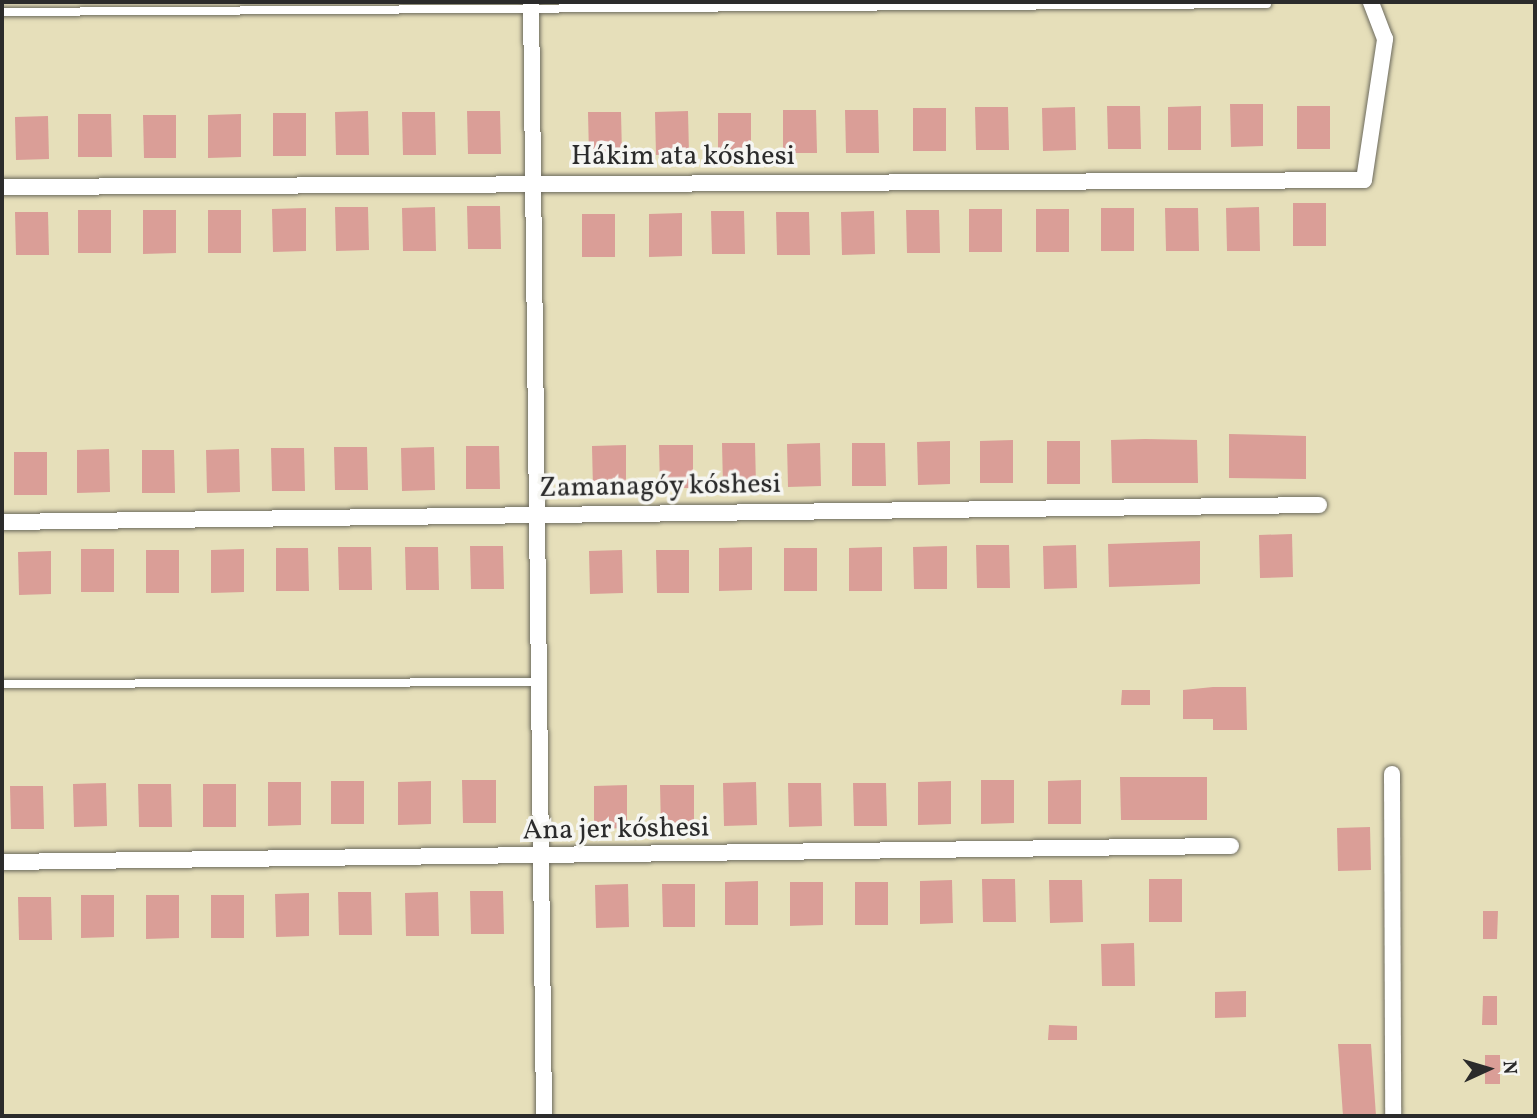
<!DOCTYPE html>
<meta charset="utf-8">
<style>
body{margin:0}
#map{position:relative;width:1537px;height:1118px;overflow:hidden;background:#e6dfba;font-family:Vollkorn,serif}
div>[style]{position:absolute}
[style*='--x']{left:calc(var(--x)*1px);top:calc(var(--y)*1px);width:calc(var(--w)*1px);rotate:calc(var(--a)*1deg)}
.building>*{inset:0;background:#da9e97}
.roads{filter:drop-shadow(0 0 2px #6c6a5d) drop-shadow(0 0 2px #6c6a5d)}
.lane>*{height:8px;margin:-4px;padding:0 4px;transform-origin:4px;border-radius:4px;background:#fff}
.street>*{height:16px;margin:-8px;padding:0 8px;transform-origin:8px;border-radius:8px;background:#fff}
span{translate:-50% -50%;white-space:nowrap;text-align:center;line-height:1.15;-webkit-text-stroke:7px #f6f6f2;paint-order:stroke}
.street-label{font-size:28px;color:#2b2b2b}
.frame{position:absolute;inset:0;border:4px solid #2b2b2b;pointer-events:none}
.north{position:absolute;left:1453px;top:1034px;width:70px;height:70px;-webkit-text-stroke:5px #f6f6f2;paint-order:stroke;rotate:86deg;font-size:19px;font-weight:700;line-height:28px;text-align:center;color:#2b2b2b}
.north::after{content:'';display:block;margin:auto;width:24px;height:32px;background:#2b2b2b;clip-path:polygon(50% 0,100% 100%,50% 72%,0 100%)}
</style>
<div id="map">
<div class="building">
<i style="clip-path:polygon(1230px 104px,1263px 104px,1263px 146px,1231px 147px)"></i>
<i style="clip-path:polygon(1107px 106px,1140px 106px,1141px 149px,1108px 149px)"></i>
<i style="clip-path:polygon(1201px 106px,1201px 150px,1168px 150px,1168px 107px)"></i>
<i style="clip-path:polygon(1297px 106px,1330px 106px,1330px 149px,1297px 149px)"></i>
<i style="clip-path:polygon(975px 107px,1008px 107px,1009px 150px,976px 150px)"></i>
<i style="clip-path:polygon(1075px 107px,1076px 150px,1043px 151px,1042px 108px)"></i>
<i style="clip-path:polygon(913px 108px,946px 108px,946px 151px,913px 151px)"></i>
<i style="clip-path:polygon(783px 110px,816px 110px,817px 153px,783px 153px)"></i>
<i style="clip-path:polygon(845px 110px,878px 110px,879px 153px,846px 153px)"></i>
<i style="clip-path:polygon(368px 111px,369px 155px,336px 155px,335px 112px)"></i>
<i style="clip-path:polygon(467px 111px,500px 111px,501px 154px,468px 154px)"></i>
<i style="clip-path:polygon(688px 111px,689px 154px,656px 155px,655px 112px)"></i>
<i style="clip-path:polygon(402px 112px,435px 112px,436px 155px,403px 155px)"></i>
<i style="clip-path:polygon(588px 112px,621px 112px,622px 155px,589px 155px)"></i>
<i style="clip-path:polygon(273px 113px,306px 113px,306px 156px,273px 156px)"></i>
<i style="clip-path:polygon(718px 113px,751px 113px,751px 156px,718px 156px)"></i>
<i style="clip-path:polygon(78px 114px,111px 114px,112px 157px,78px 157px)"></i>
<i style="clip-path:polygon(241px 114px,241px 157px,208px 158px,208px 115px)"></i>
<i style="clip-path:polygon(143px 115px,176px 115px,176px 158px,144px 158px)"></i>
<i style="clip-path:polygon(48px 116px,49px 159px,16px 160px,15px 117px)"></i>
<i style="clip-path:polygon(1293px 203px,1326px 203px,1326px 246px,1293px 246px)"></i>
<i style="clip-path:polygon(467px 206px,500px 206px,501px 249px,468px 249px)"></i>
<i style="clip-path:polygon(335px 207px,368px 207px,369px 250px,336px 251px)"></i>
<i style="clip-path:polygon(435px 207px,436px 251px,403px 251px,402px 208px)"></i>
<i style="clip-path:polygon(1259px 207px,1260px 251px,1227px 251px,1226px 208px)"></i>
<i style="clip-path:polygon(306px 208px,306px 251px,273px 252px,272px 209px)"></i>
<i style="clip-path:polygon(1101px 208px,1134px 208px,1134px 251px,1101px 251px)"></i>
<i style="clip-path:polygon(1165px 208px,1198px 208px,1199px 251px,1166px 251px)"></i>
<i style="clip-path:polygon(969px 209px,1002px 209px,1002px 252px,969px 252px)"></i>
<i style="clip-path:polygon(1036px 209px,1069px 209px,1069px 252px,1036px 252px)"></i>
<i style="clip-path:polygon(78px 210px,111px 210px,111px 253px,78px 253px)"></i>
<i style="clip-path:polygon(143px 210px,176px 210px,176px 253px,143px 254px)"></i>
<i style="clip-path:polygon(208px 210px,241px 210px,241px 253px,208px 253px)"></i>
<i style="clip-path:polygon(906px 210px,939px 210px,940px 253px,907px 253px)"></i>
<i style="clip-path:polygon(711px 211px,744px 211px,745px 254px,712px 254px)"></i>
<i style="clip-path:polygon(874px 211px,875px 254px,842px 255px,841px 212px)"></i>
<i style="clip-path:polygon(15px 212px,48px 212px,49px 255px,16px 255px)"></i>
<i style="clip-path:polygon(776px 212px,809px 212px,810px 255px,777px 255px)"></i>
<i style="clip-path:polygon(682px 213px,682px 256px,649px 257px,649px 214px)"></i>
<i style="clip-path:polygon(582px 214px,615px 214px,615px 257px,582px 257px)"></i>
<i style="clip-path:polygon(1229px 434px,1306px 436px,1306px 479px,1229px 478px)"></i>
<i style="clip-path:polygon(1145px 439px,1197px 440px,1198px 483px,1112px 483px,1111px 440px)"></i>
<i style="clip-path:polygon(1013px 440px,1013px 483px,980px 483px,980px 441px)"></i>
<i style="clip-path:polygon(950px 441px,950px 484px,918px 485px,917px 442px)"></i>
<i style="clip-path:polygon(1047px 441px,1080px 441px,1080px 484px,1047px 484px)"></i>
<i style="clip-path:polygon(722px 443px,755px 443px,756px 486px,723px 486px)"></i>
<i style="clip-path:polygon(820px 443px,821px 486px,788px 487px,787px 444px)"></i>
<i style="clip-path:polygon(852px 443px,885px 443px,886px 486px,852px 486px)"></i>
<i style="clip-path:polygon(626px 445px,626px 489px,593px 489px,592px 446px)"></i>
<i style="clip-path:polygon(659px 445px,693px 445px,693px 488px,660px 488px)"></i>
<i style="clip-path:polygon(466px 446px,499px 446px,500px 489px,466px 489px)"></i>
<i style="clip-path:polygon(334px 447px,367px 447px,368px 490px,335px 490px)"></i>
<i style="clip-path:polygon(434px 447px,435px 490px,402px 491px,401px 448px)"></i>
<i style="clip-path:polygon(271px 448px,304px 448px,305px 491px,272px 491px)"></i>
<i style="clip-path:polygon(109px 449px,110px 492px,77px 493px,77px 450px)"></i>
<i style="clip-path:polygon(239px 449px,240px 492px,207px 493px,206px 450px)"></i>
<i style="clip-path:polygon(142px 450px,174px 450px,175px 493px,142px 493px)"></i>
<i style="clip-path:polygon(14px 452px,47px 452px,47px 495px,14px 495px)"></i>
<i style="clip-path:polygon(1292px 534px,1293px 577px,1260px 578px,1259px 535px)"></i>
<i style="clip-path:polygon(1200px 541px,1200px 584px,1109px 587px,1108px 544px)"></i>
<i style="clip-path:polygon(976px 545px,1009px 545px,1010px 588px,977px 588px)"></i>
<i style="clip-path:polygon(1076px 545px,1077px 588px,1044px 589px,1043px 546px)"></i>
<i style="clip-path:polygon(470px 546px,503px 546px,504px 589px,471px 589px)"></i>
<i style="clip-path:polygon(947px 546px,947px 589px,914px 589px,913px 547px)"></i>
<i style="clip-path:polygon(338px 547px,371px 547px,372px 590px,339px 590px)"></i>
<i style="clip-path:polygon(405px 547px,438px 547px,439px 590px,406px 590px)"></i>
<i style="clip-path:polygon(752px 547px,752px 590px,719px 591px,719px 548px)"></i>
<i style="clip-path:polygon(882px 547px,882px 591px,849px 591px,849px 548px)"></i>
<i style="clip-path:polygon(276px 548px,308px 548px,309px 591px,276px 591px)"></i>
<i style="clip-path:polygon(784px 548px,817px 548px,817px 591px,784px 591px)"></i>
<i style="clip-path:polygon(81px 549px,114px 549px,114px 592px,81px 592px)"></i>
<i style="clip-path:polygon(244px 549px,244px 592px,211px 593px,211px 550px)"></i>
<i style="clip-path:polygon(146px 550px,179px 550px,179px 593px,146px 593px)"></i>
<i style="clip-path:polygon(622px 550px,623px 593px,590px 594px,589px 551px)"></i>
<i style="clip-path:polygon(656px 550px,689px 550px,689px 593px,657px 593px)"></i>
<i style="clip-path:polygon(51px 551px,51px 594px,19px 595px,18px 552px)"></i>
<i style="clip-path:polygon(1213px 687px,1246px 687px,1247px 730px,1213px 730px,1213px 719px,1183px 719px,1183px 690px)"></i>
<i style="clip-path:polygon(1122px 690px,1150px 690px,1150px 705px,1121px 705px)"></i>
<i style="clip-path:polygon(1120px 777px,1207px 777px,1207px 820px,1121px 820px)"></i>
<i style="clip-path:polygon(462px 780px,496px 780px,496px 823px,463px 823px)"></i>
<i style="clip-path:polygon(981px 780px,1014px 780px,1014px 823px,981px 824px)"></i>
<i style="clip-path:polygon(1081px 780px,1081px 824px,1048px 824px,1048px 781px)"></i>
<i style="clip-path:polygon(331px 781px,364px 781px,364px 824px,331px 824px)"></i>
<i style="clip-path:polygon(431px 781px,431px 824px,398px 825px,398px 782px)"></i>
<i style="clip-path:polygon(951px 781px,951px 824px,918px 825px,918px 782px)"></i>
<i style="clip-path:polygon(268px 782px,301px 782px,301px 825px,268px 826px)"></i>
<i style="clip-path:polygon(756px 782px,757px 825px,724px 826px,723px 783px)"></i>
<i style="clip-path:polygon(106px 783px,107px 826px,74px 827px,73px 784px)"></i>
<i style="clip-path:polygon(788px 783px,821px 783px,822px 826px,789px 827px)"></i>
<i style="clip-path:polygon(853px 783px,886px 783px,887px 826px,854px 826px)"></i>
<i style="clip-path:polygon(138px 784px,171px 784px,172px 827px,139px 827px)"></i>
<i style="clip-path:polygon(203px 784px,236px 784px,236px 827px,203px 827px)"></i>
<i style="clip-path:polygon(627px 785px,627px 828px,594px 829px,594px 786px)"></i>
<i style="clip-path:polygon(660px 785px,694px 785px,694px 828px,661px 828px)"></i>
<i style="clip-path:polygon(10px 786px,43px 786px,44px 829px,11px 829px)"></i>
<i style="clip-path:polygon(1370px 827px,1371px 870px,1338px 871px,1337px 828px)"></i>
<i style="clip-path:polygon(982px 879px,1015px 879px,1016px 922px,983px 922px)"></i>
<i style="clip-path:polygon(1149px 879px,1182px 879px,1182px 922px,1149px 922px)"></i>
<i style="clip-path:polygon(952px 880px,953px 923px,920px 924px,920px 881px)"></i>
<i style="clip-path:polygon(1049px 880px,1082px 880px,1083px 922px,1050px 923px)"></i>
<i style="clip-path:polygon(758px 881px,758px 925px,725px 925px,725px 882px)"></i>
<i style="clip-path:polygon(790px 882px,823px 882px,823px 925px,790px 926px)"></i>
<i style="clip-path:polygon(855px 882px,888px 882px,888px 925px,855px 925px)"></i>
<i style="clip-path:polygon(628px 884px,629px 927px,596px 928px,595px 885px)"></i>
<i style="clip-path:polygon(662px 884px,695px 884px,695px 927px,663px 927px)"></i>
<i style="clip-path:polygon(470px 891px,503px 891px,504px 934px,471px 934px)"></i>
<i style="clip-path:polygon(338px 892px,371px 892px,372px 935px,339px 935px)"></i>
<i style="clip-path:polygon(438px 892px,439px 936px,406px 936px,405px 893px)"></i>
<i style="clip-path:polygon(309px 893px,309px 936px,276px 937px,275px 894px)"></i>
<i style="clip-path:polygon(81px 895px,114px 895px,114px 937px,81px 938px)"></i>
<i style="clip-path:polygon(146px 895px,179px 895px,179px 938px,146px 939px)"></i>
<i style="clip-path:polygon(211px 895px,244px 895px,244px 938px,211px 938px)"></i>
<i style="clip-path:polygon(18px 897px,51px 897px,52px 940px,19px 940px)"></i>
<i style="clip-path:polygon(1483px 911px,1498px 911px,1497px 939px,1483px 939px)"></i>
<i style="clip-path:polygon(1134px 943px,1135px 986px,1102px 986px,1101px 944px)"></i>
<i style="clip-path:polygon(1246px 991px,1246px 1017px,1215px 1018px,1215px 992px)"></i>
<i style="clip-path:polygon(1483px 996px,1497px 996px,1497px 1025px,1482px 1025px)"></i>
<i style="clip-path:polygon(1049px 1025px,1077px 1026px,1077px 1040px,1048px 1040px)"></i>
<i style="clip-path:polygon(1338px 1044px,1371px 1044px,1376px 1116px,1343px 1116px)"></i>
<i style="clip-path:polygon(1485px 1055px,1500px 1055px,1500px 1084px,1485px 1084px)"></i>
</div>
<div class="roads">
<div class="lane">
<i style="--x:2;--y:12;--w:1265;--a:-0.36"></i>
<i style="--x:2;--y:684;--w:537;--a:-0.21"></i>
</div>
<div class="street">
<i style="--x:531;--y:2;--w:1114;--a:89.33"></i>
<i style="--x:2;--y:187;--w:1362;--a:-0.29"></i>
<i style="--x:1364;--y:180;--w:143;--a:-81.5"></i>
<i style="--x:1385;--y:39;--w:40;--a:-111"></i>
<i style="--x:2;--y:522;--w:1317;--a:-0.74"></i>
<i style="--x:1392;--y:774;--w:342;--a:89.8"></i>
<i style="--x:2;--y:862;--w:1229;--a:-0.75"></i>
</div>
</div>
<div class="street-label">
<span style="left:683px;top:157px">Hákim ata kóshesi</span>
<span style="left:660px;top:487px;rotate:-1deg">Zamanagóy kóshesi</span>
<span style="left:616px;top:830px;rotate:-1deg">Ana jer kóshesi</span>
</div>
<div class="frame"></div>
<div class="north">N</div>
</div>
